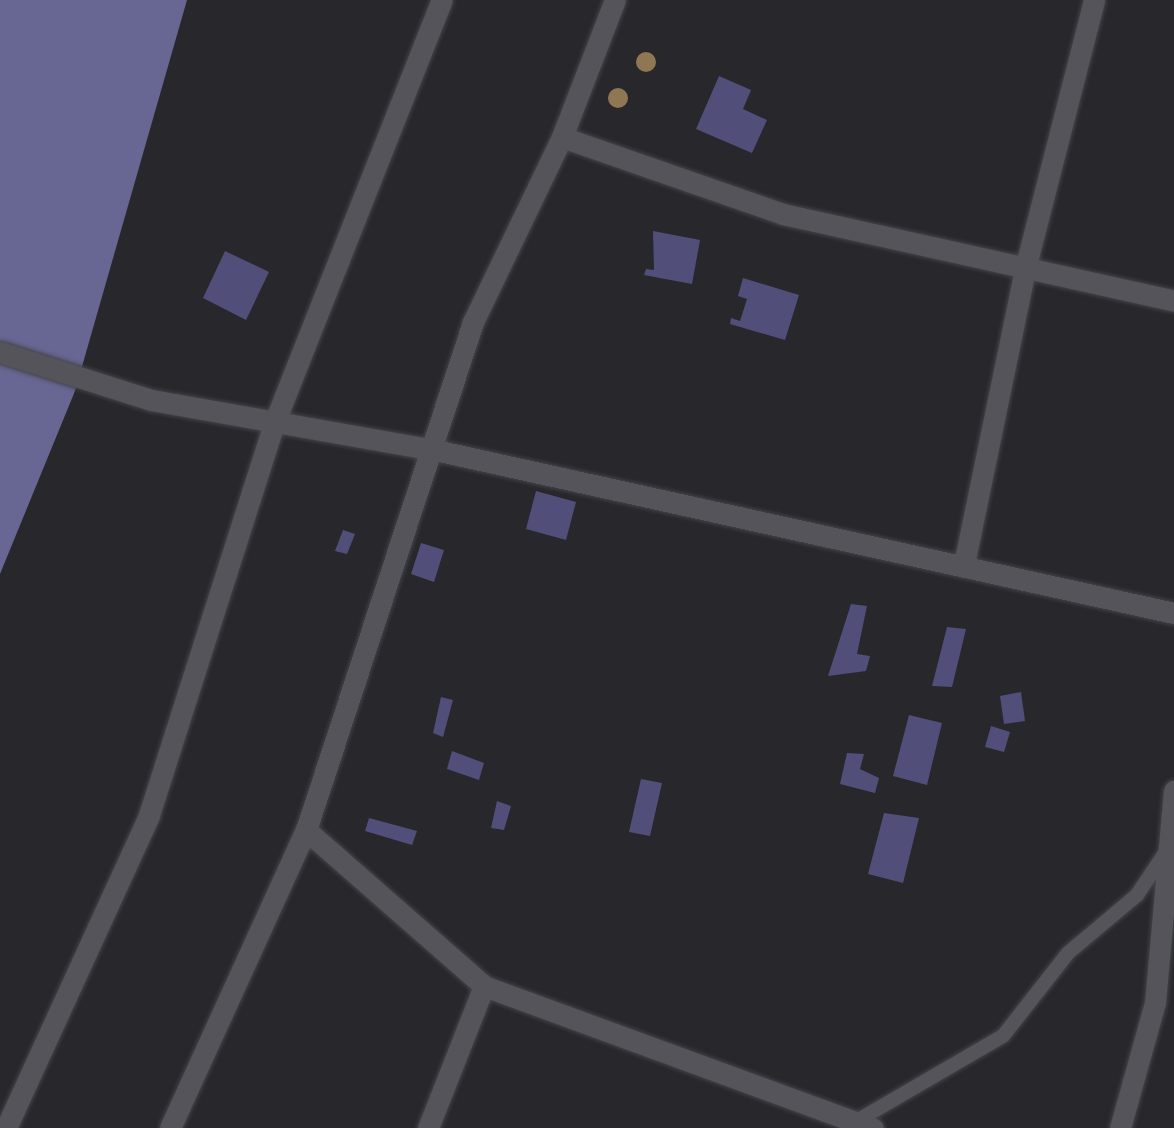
<!DOCTYPE html>
<style>
body{margin:0}
#map{position:relative;width:1174px;height:1128px;overflow:hidden;background:#27272c;font-family:"Public Sans",sans-serif}
div>[style]{position:absolute}
[style*='--x']{left:calc(var(--x)*1px);top:calc(var(--y)*1px);width:calc(var(--w)*1px);rotate:calc(var(--a)*1deg)}
.water>*{inset:0;background:#686693}
.building>*{inset:0;background:#514f7a}
.roads{filter:drop-shadow(0 0 2px #434448) drop-shadow(0 0 2px #434448)}
.lane>*{height:14px;margin:-7px;padding:0 7px;transform-origin:7px;border-radius:7px;background:#54545a}
.street>*{height:21px;margin:-10.5px;padding:0 10.5px;transform-origin:10.5px;border-radius:10.5px;background:#54545a}
.trees>*{width:20px;height:20px;margin:-10px;border-radius:50%;background:#907754}
span{translate:-50% -50%;white-space:nowrap;text-align:center;line-height:1.15;-webkit-text-stroke:5px #27272c;paint-order:stroke}
</style>
<div id="map">
<div class="water">
<i style="clip-path:polygon(0 0,187px 0,75px 391px,0 574px)"></i>
</div>
<div class="building">
<i style="clip-path:polygon(719px 76px,751px 90px,743px 109px,767px 120px,752px 153px,696px 129px)"></i>
<i style="clip-path:polygon(653px 231px,700px 240px,692px 284px,644px 275px,646px 269px,654px 270px)"></i>
<i style="clip-path:polygon(225px 251px,269px 272px,246px 320px,203px 298px)"></i>
<i style="clip-path:polygon(743px 278px,799px 295px,785px 340px,730px 324px,731px 318px,740px 321px,747px 299px,738px 296px)"></i>
<i style="clip-path:polygon(536px 491px,576px 502px,566px 540px,526px 529px)"></i>
<i style="clip-path:polygon(343px 530px,355px 534px,347px 554px,335px 551px)"></i>
<i style="clip-path:polygon(421px 543px,444px 550px,434px 582px,411px 574px)"></i>
<i style="clip-path:polygon(851px 604px,867px 606px,857px 654px,870px 656px,866px 671px,828px 676px)"></i>
<i style="clip-path:polygon(947px 627px,966px 629px,952px 687px,932px 686px)"></i>
<i style="clip-path:polygon(1021px 692px,1025px 721px,1004px 724px,1000px 696px)"></i>
<i style="clip-path:polygon(441px 697px,453px 700px,443px 737px,433px 733px)"></i>
<i style="clip-path:polygon(909px 715px,942px 723px,927px 785px,893px 776px)"></i>
<i style="clip-path:polygon(991px 726px,1010px 732px,1004px 752px,985px 747px)"></i>
<i style="clip-path:polygon(452px 751px,484px 763px,479px 780px,447px 769px)"></i>
<i style="clip-path:polygon(847px 753px,864px 754px,860px 769px,879px 778px,875px 793px,840px 784px)"></i>
<i style="clip-path:polygon(641px 779px,662px 783px,650px 836px,629px 832px)"></i>
<i style="clip-path:polygon(497px 801px,511px 806px,504px 830px,491px 828px)"></i>
<i style="clip-path:polygon(884px 813px,919px 818px,903px 883px,868px 874px)"></i>
<i style="clip-path:polygon(369px 818px,417px 831px,412px 845px,365px 831px)"></i>
</div>
<div class="roads">
<div class="lane">
<i style="--x:855;--y:1122;--w:171;--a:-30.2"></i>
<i style="--x:1003;--y:1036;--w:105;--a:-51.9"></i>
<i style="--x:1068;--y:953;--w:90;--a:-40"></i>
<i style="--x:1137;--y:895;--w:54;--a:-56.3"></i>
</div>
<div class="street">
<i style="--x:562;--y:137;--w:234;--a:19.2"></i>
<i style="--x:783;--y:214;--w:401;--a:12.5"></i>
<i style="--x:0;--y:352;--w:158;--a:17.6"></i>
<i style="--x:151;--y:400;--w:288;--a:10"></i>
<i style="--x:435;--y:450;--w:757;--a:12.44"></i>
<i style="--x:964;--y:564;--w:301;--a:-78.3"></i>
<i style="--x:1025;--y:269;--w:278;--a:-75.6"></i>
<i style="--x:306;--y:830;--w:237;--a:41.2"></i>
<i style="--x:484;--y:986;--w:414;--a:20.1"></i>
<i style="--x:6;--y:1128;--w:344;--a:-65.4"></i>
<i style="--x:149;--y:815;--w:414;--a:-72.3"></i>
<i style="--x:275;--y:421;--w:453;--a:-68.4"></i>
<i style="--x:170;--y:1128;--w:328;--a:-65.5"></i>
<i style="--x:306;--y:830;--w:535;--a:-71.8"></i>
<i style="--x:473;--y:322;--w:205;--a:-64.3"></i>
<i style="--x:562;--y:137;--w:147;--a:-68.9"></i>
<i style="--x:428;--y:1128;--w:153;--a:-68.5"></i>
<i style="--x:1120;--y:1128;--w:130;--a:-74.4"></i>
<i style="--x:1155;--y:1003;--w:213;--a:-84.9"></i>
</div>
</div>
<div class="trees">
<i style="left:646px;top:62px"></i>
<i style="left:618px;top:98px"></i>
</div>
</div>
